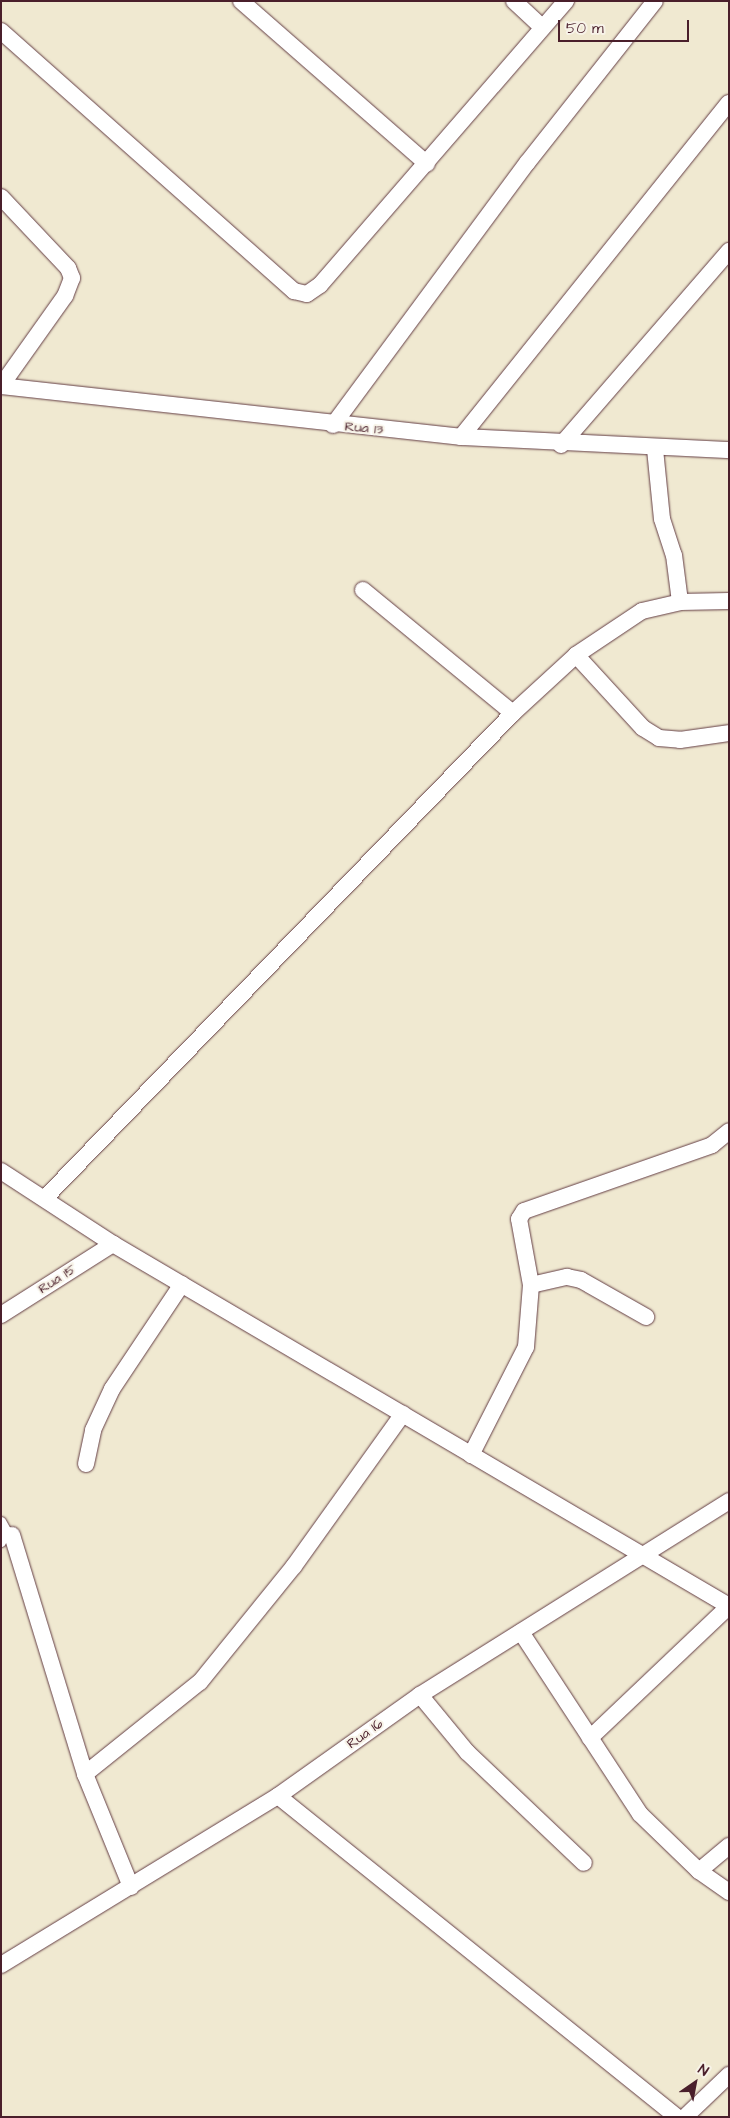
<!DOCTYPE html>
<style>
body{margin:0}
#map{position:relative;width:730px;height:2118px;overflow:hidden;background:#f0e9d1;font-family:"Architects Daughter",sans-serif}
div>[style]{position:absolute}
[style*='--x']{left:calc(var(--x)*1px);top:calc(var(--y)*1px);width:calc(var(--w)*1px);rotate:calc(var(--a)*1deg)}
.roads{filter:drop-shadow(0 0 1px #633d44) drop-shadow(0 0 1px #633d44)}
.lane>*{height:9px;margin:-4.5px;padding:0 4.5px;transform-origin:4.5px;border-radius:4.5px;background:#fff}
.street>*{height:16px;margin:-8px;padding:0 8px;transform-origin:8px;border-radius:8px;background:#fff}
span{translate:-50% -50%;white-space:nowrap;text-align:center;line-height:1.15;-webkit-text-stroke:4px #f7f3e8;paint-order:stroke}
.street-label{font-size:14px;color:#4a1f2b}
.frame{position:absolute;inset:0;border:2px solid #4a1f2b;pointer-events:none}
.north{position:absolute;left:670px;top:2058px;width:50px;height:50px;-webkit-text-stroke:4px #f7f3e8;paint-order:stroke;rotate:33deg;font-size:14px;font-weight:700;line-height:20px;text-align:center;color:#4a1f2b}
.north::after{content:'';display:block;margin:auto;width:18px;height:22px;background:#4a1f2b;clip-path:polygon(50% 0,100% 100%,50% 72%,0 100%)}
.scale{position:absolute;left:558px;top:20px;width:131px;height:22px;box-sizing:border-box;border:2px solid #4a1f2b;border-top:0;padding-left:6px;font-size:15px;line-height:18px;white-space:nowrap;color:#4a1f2b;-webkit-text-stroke:4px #f7f3e8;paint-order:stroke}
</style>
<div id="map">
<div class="roads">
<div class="lane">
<i style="--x:1;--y:1521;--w:10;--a:61"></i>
<i style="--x:6;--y:1530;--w:13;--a:113"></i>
</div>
<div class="street">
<i style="--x:241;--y:1;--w:247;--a:41.2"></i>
<i style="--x:514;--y:1;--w:38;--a:43"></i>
<i style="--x:1;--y:31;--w:392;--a:41.6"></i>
<i style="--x:294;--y:291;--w:13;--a:13"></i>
<i style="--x:307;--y:294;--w:16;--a:-35"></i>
<i style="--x:320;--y:285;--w:376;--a:-49.1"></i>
<i style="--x:1;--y:197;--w:98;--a:46.7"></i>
<i style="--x:68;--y:268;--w:11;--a:68"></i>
<i style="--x:72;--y:278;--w:19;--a:111"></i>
<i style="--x:65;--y:296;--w:110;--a:125.4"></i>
<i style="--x:1;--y:386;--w:463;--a:6.3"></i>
<i style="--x:461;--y:437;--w:268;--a:2.8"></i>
<i style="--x:333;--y:425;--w:326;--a:-53.5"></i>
<i style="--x:527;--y:163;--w:206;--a:-51.7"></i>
<i style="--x:461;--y:437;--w:428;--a:-51.3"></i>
<i style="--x:561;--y:445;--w:257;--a:-49.1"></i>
<i style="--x:655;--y:449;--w:70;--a:84.3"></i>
<i style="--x:662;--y:519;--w:38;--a:72"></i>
<i style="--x:674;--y:555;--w:47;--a:82.7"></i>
<i style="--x:363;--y:590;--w:194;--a:39.4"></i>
<i style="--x:576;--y:655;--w:99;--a:47.5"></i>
<i style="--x:643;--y:728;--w:19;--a:32"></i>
<i style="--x:659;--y:738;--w:21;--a:5"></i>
<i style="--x:680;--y:740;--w:49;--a:-8.1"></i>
<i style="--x:1;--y:1171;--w:134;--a:33.1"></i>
<i style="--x:113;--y:1244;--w:714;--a:30.44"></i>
<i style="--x:45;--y:1198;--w:674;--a:-46.02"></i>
<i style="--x:513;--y:713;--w:86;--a:-42.6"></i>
<i style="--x:576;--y:655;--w:79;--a:-33.7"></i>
<i style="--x:642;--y:611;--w:39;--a:-13"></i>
<i style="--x:680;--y:602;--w:49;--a:-1.2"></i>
<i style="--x:531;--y:1285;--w:37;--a:-13"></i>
<i style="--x:567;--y:1277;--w:14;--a:12"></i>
<i style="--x:581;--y:1280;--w:75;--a:29.6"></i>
<i style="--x:1;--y:1315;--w:133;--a:-32.4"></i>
<i style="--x:471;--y:1455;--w:121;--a:-63"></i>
<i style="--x:526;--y:1347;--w:62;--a:-85.4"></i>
<i style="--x:531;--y:1285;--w:67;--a:-100.3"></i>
<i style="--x:519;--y:1219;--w:9;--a:-58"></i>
<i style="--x:524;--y:1211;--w:199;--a:-19.3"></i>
<i style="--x:712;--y:1145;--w:22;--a:-39"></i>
<i style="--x:86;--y:1464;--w:35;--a:-78"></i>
<i style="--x:93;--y:1430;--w:45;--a:-65.1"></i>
<i style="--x:112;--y:1389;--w:126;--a:-56.3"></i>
<i style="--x:12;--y:1535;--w:250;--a:73"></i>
<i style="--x:85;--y:1774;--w:122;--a:67.8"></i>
<i style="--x:521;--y:1632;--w:217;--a:56.8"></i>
<i style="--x:640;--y:1814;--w:82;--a:44"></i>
<i style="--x:699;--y:1871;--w:37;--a:35"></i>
<i style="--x:420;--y:1695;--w:74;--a:50.5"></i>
<i style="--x:467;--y:1752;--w:161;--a:43.5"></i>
<i style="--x:590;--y:1738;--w:192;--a:-43.5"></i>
<i style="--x:85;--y:1774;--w:147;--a:-38.7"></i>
<i style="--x:200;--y:1682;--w:149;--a:-51"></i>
<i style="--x:294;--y:1566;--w:187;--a:-54.4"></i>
<i style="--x:278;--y:1796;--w:512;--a:38.82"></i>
<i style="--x:699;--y:1871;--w:39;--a:-40"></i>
<i style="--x:1;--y:1965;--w:324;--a:-31.4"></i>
<i style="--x:278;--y:1796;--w:174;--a:-35.4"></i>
<i style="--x:420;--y:1695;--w:365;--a:-32.1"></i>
<i style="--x:685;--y:2117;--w:61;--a:-43.7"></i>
</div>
</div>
<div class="street-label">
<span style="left:364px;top:428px;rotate:5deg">Rua 13</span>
<span style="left:57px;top:1279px;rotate:-33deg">Rua 15</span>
<span style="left:365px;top:1734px;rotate:-36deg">Rua 16</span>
</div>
<div class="frame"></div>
<div class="north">N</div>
<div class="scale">50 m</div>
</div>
